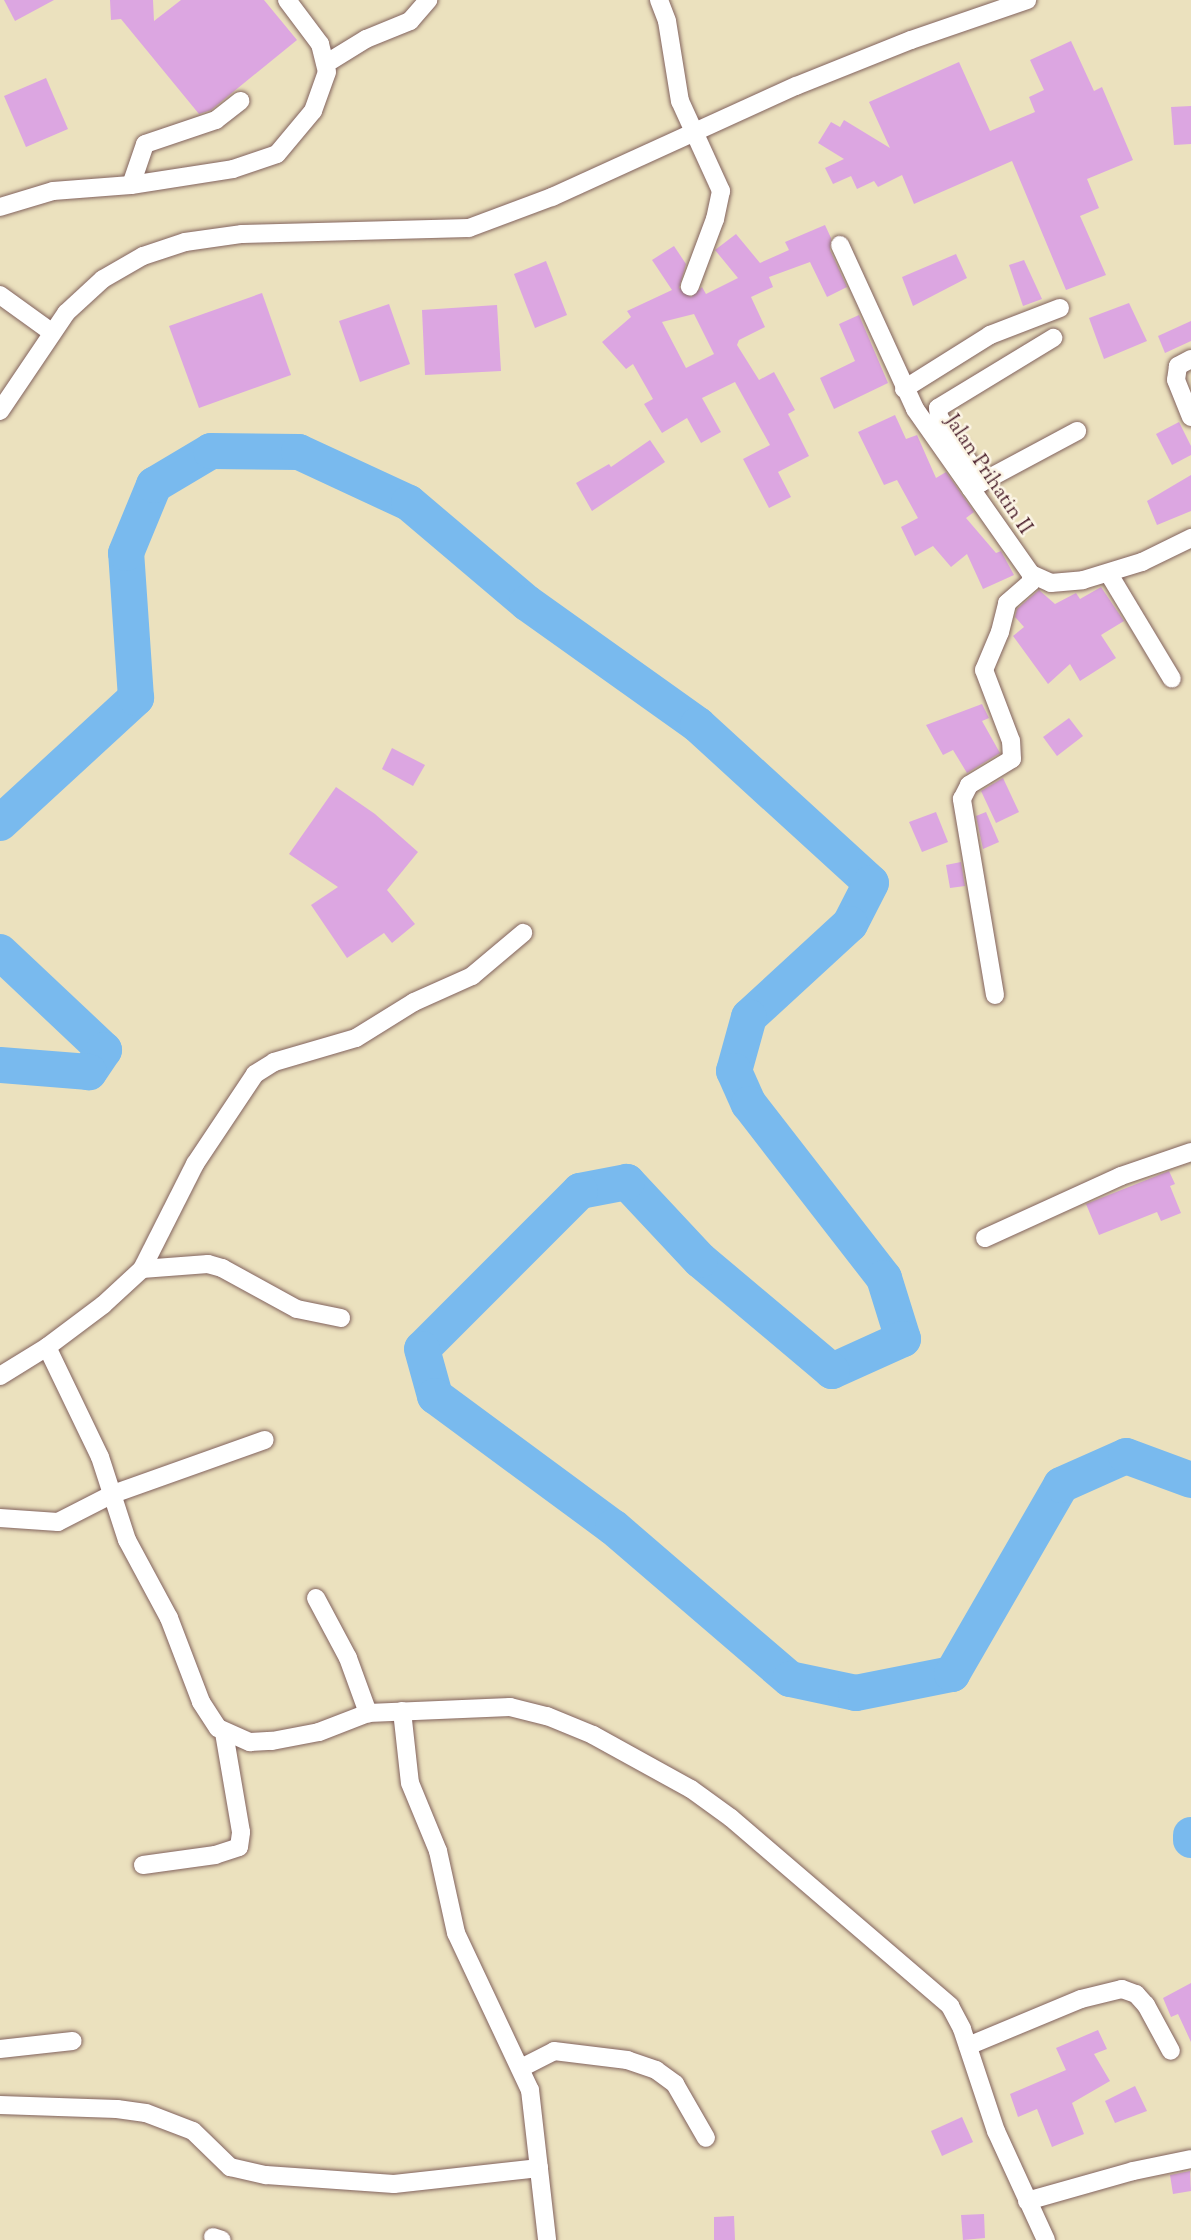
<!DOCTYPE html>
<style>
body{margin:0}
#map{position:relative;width:1191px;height:2240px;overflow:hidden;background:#ebe1be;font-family:"Sorts Mill Goudy",serif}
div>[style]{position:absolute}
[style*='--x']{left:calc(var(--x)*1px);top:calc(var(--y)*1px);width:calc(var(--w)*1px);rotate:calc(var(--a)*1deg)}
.river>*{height:36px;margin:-18px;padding:0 18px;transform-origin:18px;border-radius:18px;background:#79baee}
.building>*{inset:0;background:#dca6e1}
.roads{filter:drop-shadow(0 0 2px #82635e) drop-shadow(0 0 2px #82635e)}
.street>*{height:18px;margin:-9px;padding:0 9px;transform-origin:9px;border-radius:9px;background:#fff}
span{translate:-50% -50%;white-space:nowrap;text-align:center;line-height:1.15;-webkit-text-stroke:5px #fcf5e5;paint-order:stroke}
.street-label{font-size:21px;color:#4a1f2b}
</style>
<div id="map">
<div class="river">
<i style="--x:0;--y:823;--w:185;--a:-42.6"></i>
<i style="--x:136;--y:698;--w:145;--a:-93.9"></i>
<i style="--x:126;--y:553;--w:74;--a:-67.6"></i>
<i style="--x:154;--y:485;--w:66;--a:-30.8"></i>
<i style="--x:211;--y:451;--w:88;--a:0.7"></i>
<i style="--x:299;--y:452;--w:121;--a:24.9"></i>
<i style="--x:409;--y:503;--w:155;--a:40.3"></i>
<i style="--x:527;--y:603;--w:210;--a:35.5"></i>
<i style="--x:698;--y:725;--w:234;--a:42.4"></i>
<i style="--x:871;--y:883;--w:46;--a:117.1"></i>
<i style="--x:850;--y:924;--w:137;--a:137.4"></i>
<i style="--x:749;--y:1017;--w:56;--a:105.5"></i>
<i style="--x:734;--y:1071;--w:36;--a:66"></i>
<i style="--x:749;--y:1104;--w:220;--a:52.2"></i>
<i style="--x:884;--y:1278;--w:64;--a:72.7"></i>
<i style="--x:903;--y:1339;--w:78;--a:155.7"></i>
<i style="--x:832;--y:1371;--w:172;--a:-139.9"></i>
<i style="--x:700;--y:1260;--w:107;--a:-133.1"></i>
<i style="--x:627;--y:1182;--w:48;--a:169.2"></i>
<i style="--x:580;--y:1191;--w:223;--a:135"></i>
<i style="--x:422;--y:1349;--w:49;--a:74.5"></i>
<i style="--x:435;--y:1396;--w:221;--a:36.4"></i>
<i style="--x:613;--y:1527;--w:233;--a:40.7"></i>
<i style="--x:790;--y:1679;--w:67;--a:12"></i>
<i style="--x:856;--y:1693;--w:98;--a:-11.2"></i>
<i style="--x:952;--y:1674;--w:218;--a:-60"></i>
<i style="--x:1061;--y:1485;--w:71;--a:-24"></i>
<i style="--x:1126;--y:1456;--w:69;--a:20.3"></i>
<i style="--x:0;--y:952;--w:143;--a:43.3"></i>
<i style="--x:104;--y:1050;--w:27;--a:124"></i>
<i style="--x:89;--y:1072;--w:89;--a:-175.5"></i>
<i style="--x:1191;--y:1835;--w:5;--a:90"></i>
</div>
<div class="building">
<i style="clip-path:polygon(4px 0,54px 0,15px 21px)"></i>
<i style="clip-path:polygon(110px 0,153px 0,154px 21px,181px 0,264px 0,297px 40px,211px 110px,199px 114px,121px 19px,111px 20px)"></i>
<i style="clip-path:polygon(1071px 41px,1094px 91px,1102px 87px,1133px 160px,1087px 179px,1099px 208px,1080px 216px,1106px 275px,1066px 290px,1012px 161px,914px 204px,902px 175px,878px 187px,874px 181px,857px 189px,851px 176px,833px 184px,825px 168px,844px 159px,818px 143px,831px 122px,840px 127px,844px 120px,890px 148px,869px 102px,959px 62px,990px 131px,1035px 112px,1029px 97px,1044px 90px,1030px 60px)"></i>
<i style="clip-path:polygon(46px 78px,68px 129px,26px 147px,4px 96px)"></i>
<i style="clip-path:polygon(1191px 106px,1191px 144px,1174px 145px,1171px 107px)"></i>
<i style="clip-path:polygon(evenodd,825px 225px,831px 238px,830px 250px,847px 287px,827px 297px,810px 262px,769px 277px,773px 287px,751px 297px,765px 327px,739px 340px,737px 345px,759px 380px,774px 372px,795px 410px,788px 414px,809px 456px,778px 472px,791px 497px,769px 508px,743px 459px,770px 445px,735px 382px,702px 398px,721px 432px,701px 443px,687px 418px,662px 433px,644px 404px,653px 399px,633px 364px,626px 369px,602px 342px,631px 317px,627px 311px,672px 290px,652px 260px,674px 246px,686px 264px,679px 288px,691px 297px,702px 287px,706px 294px,738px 278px,715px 250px,736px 234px,760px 263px,789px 250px,785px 242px,825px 225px,694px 314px,714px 354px,686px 368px,662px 322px,694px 314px)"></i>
<i style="clip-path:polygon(956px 254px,967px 278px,913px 306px,902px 277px)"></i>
<i style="clip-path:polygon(1024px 260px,1042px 299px,1023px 306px,1009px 265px)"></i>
<i style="clip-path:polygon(546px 261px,567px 315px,535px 328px,514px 274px)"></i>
<i style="clip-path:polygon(262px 293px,291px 375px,199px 408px,169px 326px)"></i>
<i style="clip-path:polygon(1129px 303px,1147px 341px,1104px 359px,1089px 318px)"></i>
<i style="clip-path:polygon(389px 304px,410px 364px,360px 382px,339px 321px)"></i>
<i style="clip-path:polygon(497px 305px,501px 371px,425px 375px,422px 310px)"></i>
<i style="clip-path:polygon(859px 315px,888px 383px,834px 409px,820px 378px,855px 361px,839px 324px)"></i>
<i style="clip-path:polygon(1191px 321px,1191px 341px,1165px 353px,1158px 336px)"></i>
<i style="clip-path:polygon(895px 415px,906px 439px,917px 435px,936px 478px,946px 472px,974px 512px,966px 518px,996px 553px,1001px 551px,1014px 575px,983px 589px,967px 554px,951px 567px,933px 546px,915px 556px,901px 527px,918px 518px,897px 480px,884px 485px,858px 432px)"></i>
<i style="clip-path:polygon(1179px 422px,1191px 446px,1191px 455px,1172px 465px,1156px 434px)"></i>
<i style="clip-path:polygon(650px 440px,665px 462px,592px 511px,576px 483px,609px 464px,611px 467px)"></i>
<i style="clip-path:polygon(1191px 475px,1191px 511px,1157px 525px,1147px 501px)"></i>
<i style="clip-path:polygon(1101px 587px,1124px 621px,1101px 635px,1116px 658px,1080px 681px,1070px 664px,1048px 684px,1013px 636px,1024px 627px,1015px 617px,1017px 609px,1039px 590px,1055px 604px,1076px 593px,1080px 599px)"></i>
<i style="clip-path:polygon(982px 704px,989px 718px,982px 721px,1000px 753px,967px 773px,953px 750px,943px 755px,926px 725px)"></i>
<i style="clip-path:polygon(1069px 718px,1083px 736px,1057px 756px,1043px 737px)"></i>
<i style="clip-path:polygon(392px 748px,425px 765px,413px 786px,382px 769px)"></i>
<i style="clip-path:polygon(1003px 778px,1019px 812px,996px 823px,981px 791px)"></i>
<i style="clip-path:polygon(336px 787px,375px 814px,418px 852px,387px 890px,415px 924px,392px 943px,384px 933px,347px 958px,311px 905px,338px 887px,289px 854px)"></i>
<i style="clip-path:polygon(936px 812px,948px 842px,922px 852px,909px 822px)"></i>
<i style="clip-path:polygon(986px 812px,999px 842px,983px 849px,976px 816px)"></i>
<i style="clip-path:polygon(961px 862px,965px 886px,950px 888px,946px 865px)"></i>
<i style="clip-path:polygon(1169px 1171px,1175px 1184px,1170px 1186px,1181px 1213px,1161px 1221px,1157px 1212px,1099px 1235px,1086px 1204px)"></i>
<i style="clip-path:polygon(1191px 1983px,1191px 2042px,1178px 2014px,1171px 2017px,1163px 1998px)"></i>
<i style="clip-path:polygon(1098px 2030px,1107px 2049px,1094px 2054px,1110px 2081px,1072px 2103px,1084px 2134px,1052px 2147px,1037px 2109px,1018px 2117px,1010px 2094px,1066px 2070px,1056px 2048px)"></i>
<i style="clip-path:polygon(1135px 2086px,1147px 2111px,1115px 2123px,1105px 2101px)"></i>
<i style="clip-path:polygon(962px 2117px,973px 2142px,942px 2156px,931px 2131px)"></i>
<i style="clip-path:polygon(1190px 2171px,1191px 2191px,1173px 2194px,1170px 2175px)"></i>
<i style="clip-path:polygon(984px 2214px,985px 2238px,963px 2240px,961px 2215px)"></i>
<i style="clip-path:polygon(734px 2216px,735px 2240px,714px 2240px,714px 2217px)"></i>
</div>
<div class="roads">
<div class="street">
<i style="--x:659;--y:0;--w:22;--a:69"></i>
<i style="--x:667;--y:21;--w:81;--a:80.8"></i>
<i style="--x:680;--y:101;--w:99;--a:65.5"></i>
<i style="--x:721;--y:191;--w:29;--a:102"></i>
<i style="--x:715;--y:219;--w:72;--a:110.5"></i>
<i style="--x:327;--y:63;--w:46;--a:-31.6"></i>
<i style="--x:366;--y:39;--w:48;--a:-22.2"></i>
<i style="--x:410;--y:21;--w:28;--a:-49"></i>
<i style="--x:131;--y:185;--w:43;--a:-71.1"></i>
<i style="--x:145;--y:144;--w:75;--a:-18.7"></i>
<i style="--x:216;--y:120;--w:31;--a:-38"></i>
<i style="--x:0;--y:207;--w:55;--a:-16.8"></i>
<i style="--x:53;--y:191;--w:78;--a:-4.4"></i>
<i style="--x:131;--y:185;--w:103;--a:-8.9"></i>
<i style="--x:233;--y:169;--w:46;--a:-18.8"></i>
<i style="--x:277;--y:154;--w:56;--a:-50.1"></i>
<i style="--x:313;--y:111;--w:41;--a:-70.3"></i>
<i style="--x:327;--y:72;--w:29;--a:-104"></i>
<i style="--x:320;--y:44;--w:55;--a:-126.9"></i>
<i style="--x:840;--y:245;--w:180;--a:65.4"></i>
<i style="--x:915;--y:409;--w:202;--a:54.9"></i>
<i style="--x:1031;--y:574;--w:22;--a:24"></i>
<i style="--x:1051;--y:583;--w:32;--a:-5"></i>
<i style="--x:1083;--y:580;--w:62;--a:-17"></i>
<i style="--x:1142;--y:562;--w:55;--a:-26.1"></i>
<i style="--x:0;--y:295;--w:62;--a:35.8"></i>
<i style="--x:1191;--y:359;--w:15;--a:152"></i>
<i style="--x:1178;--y:366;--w:14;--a:98"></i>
<i style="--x:1176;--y:380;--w:40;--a:68"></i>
<i style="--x:904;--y:389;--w:102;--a:-32.1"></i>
<i style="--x:990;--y:335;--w:75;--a:-21.1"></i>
<i style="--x:0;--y:411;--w:118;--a:-56"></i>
<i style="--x:66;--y:313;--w:50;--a:-42.6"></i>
<i style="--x:103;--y:279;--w:46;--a:-29.9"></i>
<i style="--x:143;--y:256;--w:44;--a:-18.4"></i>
<i style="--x:185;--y:242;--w:58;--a:-8"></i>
<i style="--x:242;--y:234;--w:227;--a:-1.5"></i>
<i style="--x:469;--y:228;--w:89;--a:-20.5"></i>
<i style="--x:552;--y:197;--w:268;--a:-24.5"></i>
<i style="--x:796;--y:86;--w:124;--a:-21.8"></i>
<i style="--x:911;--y:40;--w:123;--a:-19"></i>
<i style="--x:982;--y:482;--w:108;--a:-28.2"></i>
<i style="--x:971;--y:489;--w:13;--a:-32"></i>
<i style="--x:982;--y:482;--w:78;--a:-123.5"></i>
<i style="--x:939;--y:417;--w:9;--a:-96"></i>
<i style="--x:938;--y:408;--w:135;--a:-31.3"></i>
<i style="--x:1109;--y:574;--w:122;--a:59"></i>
<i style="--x:995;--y:995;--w:199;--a:-99.6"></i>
<i style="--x:962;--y:799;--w:16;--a:-63"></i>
<i style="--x:969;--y:785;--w:50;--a:-31.2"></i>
<i style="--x:1012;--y:759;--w:18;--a:-93"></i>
<i style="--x:1011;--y:741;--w:76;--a:-110.8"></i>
<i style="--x:984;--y:670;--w:41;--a:-67.2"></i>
<i style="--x:1000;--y:632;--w:30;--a:-76"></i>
<i style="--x:1007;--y:603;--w:32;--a:-41"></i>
<i style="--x:1031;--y:582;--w:8;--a:-90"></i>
<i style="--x:985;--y:1238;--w:149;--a:-24.5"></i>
<i style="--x:1121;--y:1176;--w:74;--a:-18.9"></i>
<i style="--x:142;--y:1269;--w:66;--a:-4.3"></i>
<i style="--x:208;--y:1264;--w:15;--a:16"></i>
<i style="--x:222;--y:1268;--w:85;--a:28.7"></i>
<i style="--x:297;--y:1309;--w:45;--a:11.6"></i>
<i style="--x:47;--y:1347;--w:70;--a:-36.9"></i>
<i style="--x:103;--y:1305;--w:53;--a:-42.7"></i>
<i style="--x:142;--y:1269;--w:118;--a:-63.2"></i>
<i style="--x:195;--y:1164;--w:108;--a:-56.3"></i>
<i style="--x:255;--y:1074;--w:22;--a:-32"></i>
<i style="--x:274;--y:1062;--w:85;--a:-16.3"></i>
<i style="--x:356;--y:1038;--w:68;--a:-31.8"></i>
<i style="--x:414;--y:1002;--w:64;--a:-24.1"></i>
<i style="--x:472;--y:976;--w:67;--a:-40.1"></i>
<i style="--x:0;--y:1376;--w:55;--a:-31.7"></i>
<i style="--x:47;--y:1347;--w:122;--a:64.3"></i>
<i style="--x:100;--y:1457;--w:87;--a:72"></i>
<i style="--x:127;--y:1540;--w:89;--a:61.7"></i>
<i style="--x:169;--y:1618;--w:90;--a:69.1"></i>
<i style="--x:201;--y:1702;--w:31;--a:57"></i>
<i style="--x:218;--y:1728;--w:35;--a:24"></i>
<i style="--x:250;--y:1742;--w:22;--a:-3"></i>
<i style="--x:272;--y:1741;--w:48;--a:-10.8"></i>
<i style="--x:319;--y:1732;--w:53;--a:-21.2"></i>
<i style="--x:368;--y:1713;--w:142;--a:-2.4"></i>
<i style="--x:510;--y:1707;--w:38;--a:14"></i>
<i style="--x:547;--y:1716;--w:50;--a:22.4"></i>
<i style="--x:593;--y:1735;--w:112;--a:28.9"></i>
<i style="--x:691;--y:1789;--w:49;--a:35.9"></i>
<i style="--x:731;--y:1818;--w:289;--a:40.6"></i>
<i style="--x:950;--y:2006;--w:26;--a:62"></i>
<i style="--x:962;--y:2029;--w:108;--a:71.6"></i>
<i style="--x:996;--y:2131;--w:120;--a:65.4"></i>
<i style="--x:0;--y:1518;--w:58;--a:3.9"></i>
<i style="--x:58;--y:1522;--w:62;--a:-27"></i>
<i style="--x:113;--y:1494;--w:161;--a:-19.6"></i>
<i style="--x:316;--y:1598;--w:68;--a:61.9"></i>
<i style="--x:348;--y:1658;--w:59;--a:70"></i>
<i style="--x:402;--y:1711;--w:72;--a:83.7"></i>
<i style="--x:410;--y:1783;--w:74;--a:67.6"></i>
<i style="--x:438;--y:1851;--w:84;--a:77.6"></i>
<i style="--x:456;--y:1933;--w:174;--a:64.8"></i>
<i style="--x:530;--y:2090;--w:151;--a:83.5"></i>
<i style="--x:143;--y:1865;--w:73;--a:-7.9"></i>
<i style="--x:215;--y:1855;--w:25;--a:-18"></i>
<i style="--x:239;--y:1847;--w:15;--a:-82"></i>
<i style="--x:241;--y:1832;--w:100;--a:-99.7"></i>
<i style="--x:968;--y:2046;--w:122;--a:-22.6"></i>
<i style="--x:1081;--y:1999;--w:42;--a:-13.7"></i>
<i style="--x:1122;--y:1989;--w:15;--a:20"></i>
<i style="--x:1136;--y:1994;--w:15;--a:48"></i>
<i style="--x:1146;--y:2005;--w:52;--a:61.5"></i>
<i style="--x:0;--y:2049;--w:73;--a:-6.3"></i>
<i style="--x:521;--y:2068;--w:37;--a:-27"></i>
<i style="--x:554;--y:2051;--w:74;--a:7"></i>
<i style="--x:627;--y:2060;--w:31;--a:19"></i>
<i style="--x:656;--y:2070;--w:24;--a:36"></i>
<i style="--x:675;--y:2084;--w:62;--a:60.1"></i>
<i style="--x:0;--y:2105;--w:117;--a:2"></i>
<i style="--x:117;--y:2109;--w:29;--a:8"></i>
<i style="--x:146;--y:2113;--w:50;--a:21"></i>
<i style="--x:193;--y:2131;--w:52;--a:44.2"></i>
<i style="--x:230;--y:2167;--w:37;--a:13"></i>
<i style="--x:266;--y:2175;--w:128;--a:4"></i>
<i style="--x:394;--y:2184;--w:146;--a:-6.3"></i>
<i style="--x:1027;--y:2201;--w:110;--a:-15.8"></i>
<i style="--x:1133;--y:2171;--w:59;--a:-11.7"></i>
<i style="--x:213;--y:2237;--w:9;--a:18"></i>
</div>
</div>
<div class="street-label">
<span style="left:988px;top:475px;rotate:56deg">Jalan Prihatin II</span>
</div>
</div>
